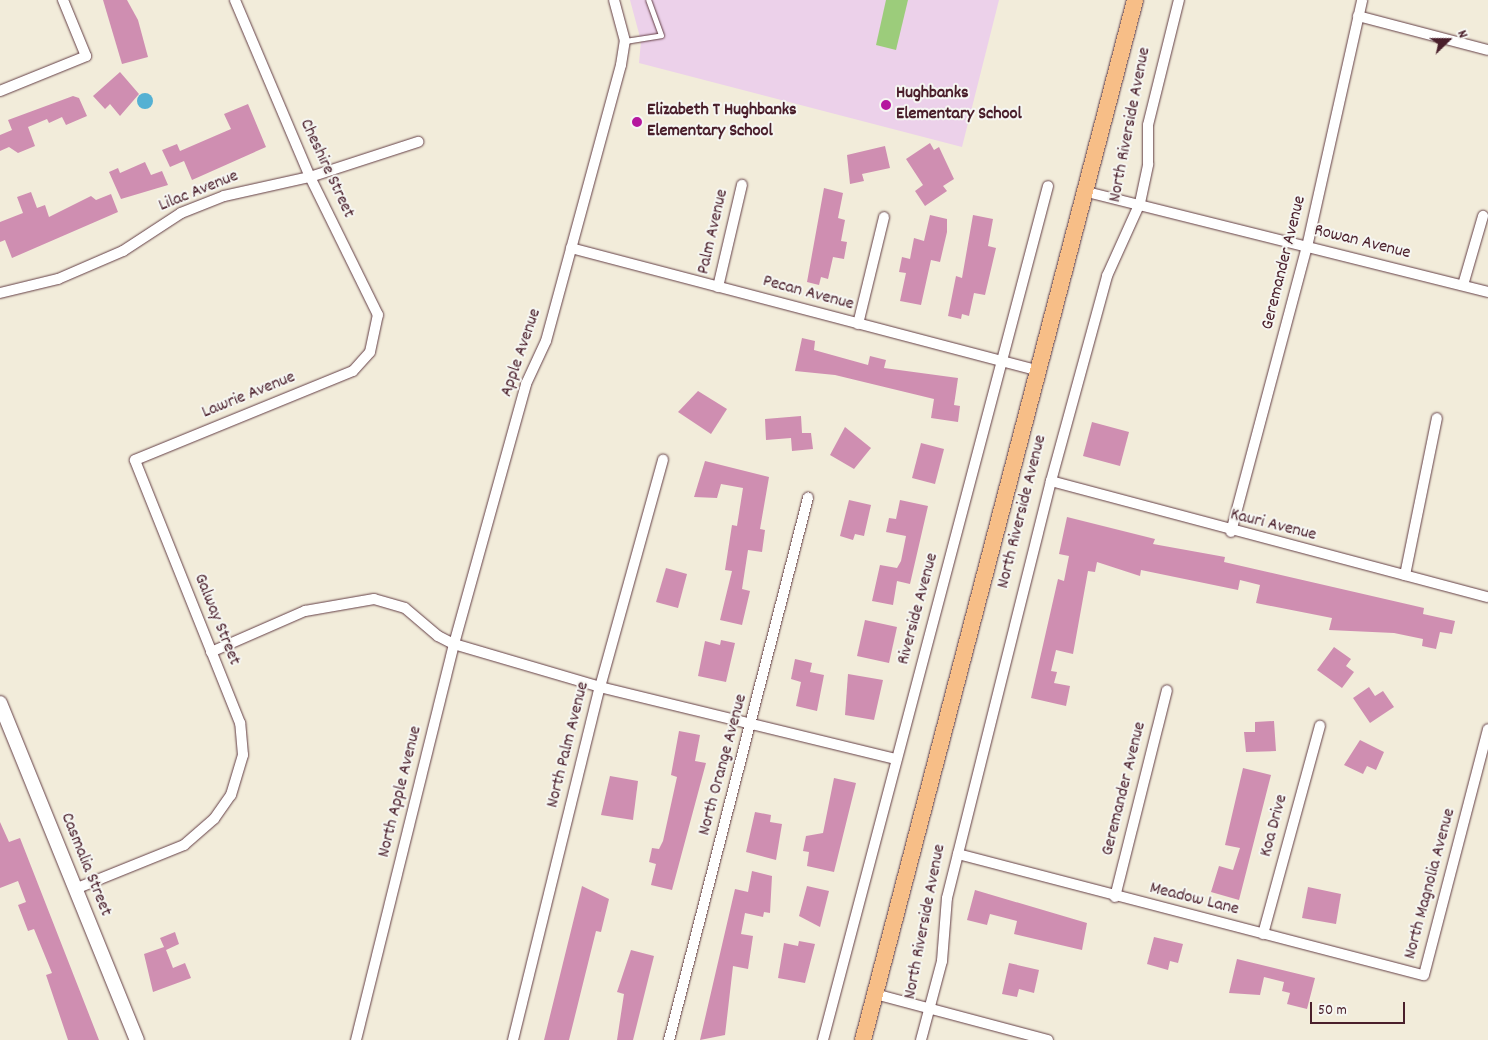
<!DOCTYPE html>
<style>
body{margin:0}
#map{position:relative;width:1488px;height:1040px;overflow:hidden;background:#f2ecda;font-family:Dekko,sans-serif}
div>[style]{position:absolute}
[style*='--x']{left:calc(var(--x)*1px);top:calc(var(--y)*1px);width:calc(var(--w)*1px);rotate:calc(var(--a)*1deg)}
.built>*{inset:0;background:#ecd1ea}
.green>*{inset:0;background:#9ccc7b}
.water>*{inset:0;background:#55b1d3}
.round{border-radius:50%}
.building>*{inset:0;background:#cf8eb1}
.roads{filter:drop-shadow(0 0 1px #633e45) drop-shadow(0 0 1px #633e45)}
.service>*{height:5px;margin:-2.5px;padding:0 2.5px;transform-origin:2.5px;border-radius:2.5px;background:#fff}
.minor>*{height:10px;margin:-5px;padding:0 5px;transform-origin:5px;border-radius:5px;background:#fff}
.tertiary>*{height:14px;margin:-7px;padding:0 7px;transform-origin:7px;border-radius:7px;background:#fff}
.primary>*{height:16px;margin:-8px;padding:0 8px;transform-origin:8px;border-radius:8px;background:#f7be87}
.dots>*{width:14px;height:14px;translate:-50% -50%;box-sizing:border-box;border:2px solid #f6f6f2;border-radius:50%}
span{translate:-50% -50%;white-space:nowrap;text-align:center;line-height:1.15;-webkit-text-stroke:4px #f6f6f2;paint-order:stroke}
.poi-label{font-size:18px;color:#4a1f2b;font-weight:700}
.left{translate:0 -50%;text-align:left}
.street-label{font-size:18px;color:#4a1f2b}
.north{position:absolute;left:1423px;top:15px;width:50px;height:50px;-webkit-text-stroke:4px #f6f6f2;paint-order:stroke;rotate:68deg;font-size:14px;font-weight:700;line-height:20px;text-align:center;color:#4a1f2b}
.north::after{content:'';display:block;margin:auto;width:18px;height:22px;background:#4a1f2b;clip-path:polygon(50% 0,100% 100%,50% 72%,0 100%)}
.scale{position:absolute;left:1310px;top:1002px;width:95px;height:22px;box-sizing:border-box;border:2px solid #4a1f2b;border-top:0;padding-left:6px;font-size:15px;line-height:18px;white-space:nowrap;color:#4a1f2b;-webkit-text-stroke:4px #f6f6f2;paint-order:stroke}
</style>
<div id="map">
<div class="built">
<i style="clip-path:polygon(630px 0,999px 0,962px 147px,639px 63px,641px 41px)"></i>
</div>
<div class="green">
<i style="clip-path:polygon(886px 0,908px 0,896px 50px,876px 45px)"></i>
</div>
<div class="water">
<i class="round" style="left:137px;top:93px;width:16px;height:16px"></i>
</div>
<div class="building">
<i style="clip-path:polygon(103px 0,127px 0,138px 20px,148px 57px,122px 64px)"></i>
<i style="clip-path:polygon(120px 72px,139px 94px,120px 116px,110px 104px,105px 109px,93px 96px)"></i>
<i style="clip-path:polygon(73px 96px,79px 98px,87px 116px,66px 125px,62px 117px,49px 123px,47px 119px,28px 127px,35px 146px,18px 153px,9px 147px,0 151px,0 135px,12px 130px,8px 120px)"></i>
<i style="clip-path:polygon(248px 104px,266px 147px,192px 180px,184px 161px,170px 167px,162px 150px,177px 144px,180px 151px,231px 129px,224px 114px)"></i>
<i style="clip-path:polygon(930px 143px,934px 150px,939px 147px,954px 179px,943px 186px,947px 191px,925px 206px,915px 191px,923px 185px,906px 159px)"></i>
<i style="clip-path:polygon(885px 146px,890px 168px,862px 174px,864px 181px,850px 184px,847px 155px)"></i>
<i style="clip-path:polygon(145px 162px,151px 175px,162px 171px,168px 185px,121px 199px,109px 172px,118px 168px,120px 173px)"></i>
<i style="clip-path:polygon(824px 188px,843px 193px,838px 218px,845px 220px,841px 241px,847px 242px,844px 259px,833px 257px,828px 279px,821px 277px,819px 285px,807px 282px)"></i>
<i style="clip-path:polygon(31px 192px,37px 208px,45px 205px,49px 217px,91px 196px,96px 200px,111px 194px,118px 212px,12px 258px,5px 240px,0 242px,0 222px,23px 213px,17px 197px)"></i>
<i style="clip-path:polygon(930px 215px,947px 219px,947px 232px,940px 262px,931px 260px,921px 305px,900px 301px,906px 273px,899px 272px,902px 257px,910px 259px,914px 238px,924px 241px)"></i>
<i style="clip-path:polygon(973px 215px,993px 219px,988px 246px,996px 248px,985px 295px,974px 293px,969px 316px,962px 314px,961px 319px,948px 316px,956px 276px,962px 278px)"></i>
<i style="clip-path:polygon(802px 338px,815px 341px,814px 350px,868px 365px,870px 356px,886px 360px,884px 368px,958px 378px,954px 405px,960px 406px,958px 422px,931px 418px,934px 399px,835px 375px,795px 371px)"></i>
<i style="clip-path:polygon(698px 391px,727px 409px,711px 434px,678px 412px)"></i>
<i style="clip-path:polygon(801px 416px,802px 433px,811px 433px,813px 449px,792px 451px,791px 438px,766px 440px,765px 419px)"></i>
<i style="clip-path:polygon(1092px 422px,1129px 432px,1120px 466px,1083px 456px)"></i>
<i style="clip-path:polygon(845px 427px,871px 448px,854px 469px,830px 455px)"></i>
<i style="clip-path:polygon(921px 443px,944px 449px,935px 484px,912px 478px)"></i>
<i style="clip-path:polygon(705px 461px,769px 477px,760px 529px,765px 530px,762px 552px,748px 550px,742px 589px,750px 591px,742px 625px,720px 620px,732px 571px,725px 570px,732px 525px,737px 526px,743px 488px,721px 484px,717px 498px,694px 497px)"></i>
<i style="clip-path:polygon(849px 500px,871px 505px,864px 536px,855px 534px,853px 540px,840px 536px)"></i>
<i style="clip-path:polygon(900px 500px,928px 506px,910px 584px,897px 581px,893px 605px,872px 601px,880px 565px,897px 568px,901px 561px,906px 536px,886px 532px,889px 518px,896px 519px)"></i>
<i style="clip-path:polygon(1067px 517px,1155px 539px,1153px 544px,1225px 557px,1224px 562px,1424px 608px,1423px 614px,1455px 621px,1452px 634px,1440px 632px,1436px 649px,1422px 646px,1423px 639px,1394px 633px,1329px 630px,1332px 618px,1256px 603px,1260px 585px,1240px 580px,1238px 590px,1141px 570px,1140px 576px,1097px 562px,1095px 572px,1088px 571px,1073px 654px,1056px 650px,1051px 671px,1057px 672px,1054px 683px,1070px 686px,1066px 706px,1031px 698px,1058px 579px,1064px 581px,1069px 556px,1059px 554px)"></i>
<i style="clip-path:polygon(666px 568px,687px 574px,678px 608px,656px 602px)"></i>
<i style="clip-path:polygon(865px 620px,897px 627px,889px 663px,857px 656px)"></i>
<i style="clip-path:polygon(721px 640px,735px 643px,726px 682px,698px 676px,705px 641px,720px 645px)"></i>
<i style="clip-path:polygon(1334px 647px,1351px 659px,1346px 666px,1354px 672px,1342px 688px,1317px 670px)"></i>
<i style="clip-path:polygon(795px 659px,812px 663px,810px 672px,824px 675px,817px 711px,796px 706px,801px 682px,791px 679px)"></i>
<i style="clip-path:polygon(848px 674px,883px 680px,874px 720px,845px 715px)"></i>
<i style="clip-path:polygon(1369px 687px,1375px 696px,1383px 691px,1394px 707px,1370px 723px,1353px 698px)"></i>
<i style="clip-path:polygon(1274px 721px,1276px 751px,1246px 752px,1244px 732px,1255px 732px,1255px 722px)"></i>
<i style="clip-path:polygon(679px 731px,700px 735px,695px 761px,706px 763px,672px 890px,651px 885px,656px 864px,649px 862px,652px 848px,659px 849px,663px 841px,677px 777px,671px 775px)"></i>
<i style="clip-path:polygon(1360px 740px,1384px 752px,1376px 770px,1367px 766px,1363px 774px,1344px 765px)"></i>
<i style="clip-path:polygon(1243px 768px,1271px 775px,1239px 900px,1211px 892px,1219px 866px,1233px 870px,1240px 848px,1225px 845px)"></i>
<i style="clip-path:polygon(610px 776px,638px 781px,633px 820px,601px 815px)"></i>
<i style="clip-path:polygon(834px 778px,856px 783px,834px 872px,807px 866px,809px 852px,803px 851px,806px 836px,823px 833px)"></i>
<i style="clip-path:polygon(755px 812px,771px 815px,770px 822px,782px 824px,776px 860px,746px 852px)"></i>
<i style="clip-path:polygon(0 822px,9px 842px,20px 838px,99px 1040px,68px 1040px,46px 975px,52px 973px,34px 929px,28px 931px,18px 905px,26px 902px,18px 881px,0 888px)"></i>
<i style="clip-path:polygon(752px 871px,772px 876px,770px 913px,764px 912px,763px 917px,745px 913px,741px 934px,753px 936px,748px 969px,733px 966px,725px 1035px,700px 1040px,735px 889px,748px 892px)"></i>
<i style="clip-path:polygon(582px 886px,609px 899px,601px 932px,596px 931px,569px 1040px,544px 1040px)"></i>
<i style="clip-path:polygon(807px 886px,829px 891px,820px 927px,799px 916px)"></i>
<i style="clip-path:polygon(1308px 887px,1341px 894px,1336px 924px,1302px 918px)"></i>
<i style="clip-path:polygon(975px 890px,1087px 923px,1082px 950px,1014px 934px,1017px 921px,990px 914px,987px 925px,967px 920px)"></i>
<i style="clip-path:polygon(175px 932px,179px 944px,166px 950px,173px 968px,185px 963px,191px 978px,153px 992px,144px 954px,164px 947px,160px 938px)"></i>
<i style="clip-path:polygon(1154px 937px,1183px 944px,1178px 963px,1170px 961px,1168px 970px,1147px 964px)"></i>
<i style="clip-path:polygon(799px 941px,815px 944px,805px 983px,778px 978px,784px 943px,798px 946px)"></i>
<i style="clip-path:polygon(631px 950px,654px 956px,633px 1040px,617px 1040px,624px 994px,617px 992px)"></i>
<i style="clip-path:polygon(1237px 959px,1315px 978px,1307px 1009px,1287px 1004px,1290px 993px,1282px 991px,1284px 982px,1264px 977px,1260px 995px,1229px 993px)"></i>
<i style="clip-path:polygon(1009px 963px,1039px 970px,1034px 993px,1019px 989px,1017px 997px,1002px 994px)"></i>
</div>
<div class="roads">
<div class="service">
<i style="--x:625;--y:41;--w:36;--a:-9"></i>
<i style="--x:661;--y:35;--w:37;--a:-110"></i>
</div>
<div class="minor">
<i style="--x:1358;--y:16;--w:134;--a:14.7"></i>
<i style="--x:0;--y:91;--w:93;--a:-22.1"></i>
<i style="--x:86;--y:56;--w:61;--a:-112.3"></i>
<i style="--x:1083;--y:191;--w:417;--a:14"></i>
<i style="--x:571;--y:248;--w:482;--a:14.7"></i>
<i style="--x:1463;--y:285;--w:72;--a:-73.8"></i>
<i style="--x:718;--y:287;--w:105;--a:-76.8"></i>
<i style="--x:0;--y:293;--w:60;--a:-13.6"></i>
<i style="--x:58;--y:279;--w:71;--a:-23.3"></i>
<i style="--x:123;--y:251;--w:69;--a:-33.2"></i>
<i style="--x:181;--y:213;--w:46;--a:-21.6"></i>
<i style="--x:224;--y:196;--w:88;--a:-12.5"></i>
<i style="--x:310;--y:177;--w:114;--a:-18"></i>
<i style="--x:858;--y:324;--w:110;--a:-76.3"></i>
<i style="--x:1051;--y:481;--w:452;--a:14.9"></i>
<i style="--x:1231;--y:532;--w:295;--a:-75.1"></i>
<i style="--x:1307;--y:247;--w:253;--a:-77.4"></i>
<i style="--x:1405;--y:575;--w:160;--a:-78.5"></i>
<i style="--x:211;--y:652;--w:103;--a:-23.6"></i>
<i style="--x:305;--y:611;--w:70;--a:-9.9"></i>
<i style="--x:374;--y:599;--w:32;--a:16"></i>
<i style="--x:405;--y:608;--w:43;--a:40.3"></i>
<i style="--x:438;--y:636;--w:18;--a:27"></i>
<i style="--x:454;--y:644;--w:152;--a:16.4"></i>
<i style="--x:600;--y:687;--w:305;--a:13.7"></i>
<i style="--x:958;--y:854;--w:481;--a:14.6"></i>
<i style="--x:1424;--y:975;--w:254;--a:-75.4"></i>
<i style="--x:75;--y:889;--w:118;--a:-22"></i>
<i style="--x:184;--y:845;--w:40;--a:-41"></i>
<i style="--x:214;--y:819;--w:29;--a:-55"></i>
<i style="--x:231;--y:795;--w:42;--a:-73.3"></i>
<i style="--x:243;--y:755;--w:32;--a:-95"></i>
<i style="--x:240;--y:723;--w:283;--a:-111.8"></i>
<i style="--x:135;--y:460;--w:235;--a:-22.2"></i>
<i style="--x:353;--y:371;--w:25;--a:-48"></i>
<i style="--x:370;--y:352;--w:38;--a:-78"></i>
<i style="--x:378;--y:315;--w:154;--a:-116.2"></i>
<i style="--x:310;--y:177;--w:192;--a:-113"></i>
<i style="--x:1115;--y:897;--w:213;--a:-75.9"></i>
<i style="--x:1263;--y:934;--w:216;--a:-74.7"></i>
<i style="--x:875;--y:994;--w:179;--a:14.9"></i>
<i style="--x:356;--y:1040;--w:408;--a:-76.1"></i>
<i style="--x:454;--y:644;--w:270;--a:-74.5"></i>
<i style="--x:526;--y:384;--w:47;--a:-65.1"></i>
<i style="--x:546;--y:341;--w:286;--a:-74.8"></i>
<i style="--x:621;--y:65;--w:24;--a:-81"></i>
<i style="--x:625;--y:41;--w:42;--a:-105"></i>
<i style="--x:513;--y:1040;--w:364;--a:-76.2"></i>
<i style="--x:600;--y:687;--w:236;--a:-74.5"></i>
<i style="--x:669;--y:1040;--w:560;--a:-75.62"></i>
<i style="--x:823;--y:1040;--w:883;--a:-75.24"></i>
<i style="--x:921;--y:1040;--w:82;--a:-75.1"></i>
<i style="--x:942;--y:961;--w:63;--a:-85.5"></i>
<i style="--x:947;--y:898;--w:430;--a:-76"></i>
<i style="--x:1051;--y:481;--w:213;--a:-74.7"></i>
<i style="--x:1107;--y:276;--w:80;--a:-65.7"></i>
<i style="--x:1140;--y:203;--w:40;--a:-78"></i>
<i style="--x:1148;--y:164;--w:39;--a:-90"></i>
<i style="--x:1148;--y:125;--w:129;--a:-76.1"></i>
</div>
<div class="tertiary">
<i style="--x:0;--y:703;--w:364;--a:67.9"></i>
</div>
<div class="primary">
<i style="--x:863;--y:1040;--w:1075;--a:-75.34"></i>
</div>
</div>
<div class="dots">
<i style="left:886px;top:105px;background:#b5179e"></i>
<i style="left:637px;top:122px;background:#b5179e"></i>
</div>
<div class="poi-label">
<span class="left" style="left:896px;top:105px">Hughbanks<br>Elementary School</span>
<span class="left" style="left:647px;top:122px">Elizabeth T Hughbanks<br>Elementary School</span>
</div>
<div class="street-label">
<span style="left:1131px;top:125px;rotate:-79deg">North Riverside Avenue</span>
<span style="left:326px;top:169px;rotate:65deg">Cheshire Street</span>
<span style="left:199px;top:192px;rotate:-22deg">Lilac Avenue</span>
<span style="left:714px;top:232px;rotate:-77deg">Palm Avenue</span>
<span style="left:1362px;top:243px;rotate:14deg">Rowan Avenue</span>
<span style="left:1285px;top:263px;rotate:-76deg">Geremander Avenue</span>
<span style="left:808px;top:294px;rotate:15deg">Pecan Avenue</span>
<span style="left:522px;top:353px;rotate:-71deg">Apple Avenue</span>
<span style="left:249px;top:396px;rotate:-22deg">Lawrie Avenue</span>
<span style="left:1023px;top:512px;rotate:-76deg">North Riverside Avenue</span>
<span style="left:1273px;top:526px;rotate:14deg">Kauri Avenue</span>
<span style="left:919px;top:609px;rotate:-75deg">Riverside Avenue</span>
<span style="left:216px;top:620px;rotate:68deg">Galway Street</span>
<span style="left:569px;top:745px;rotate:-76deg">North Palm Avenue</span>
<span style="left:724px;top:765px;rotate:-75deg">North Orange Avenue</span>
<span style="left:1125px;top:789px;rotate:-76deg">Geremander Avenue</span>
<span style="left:401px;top:792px;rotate:-76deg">North Apple Avenue</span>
<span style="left:1275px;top:826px;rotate:-75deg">Koa Drive</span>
<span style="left:85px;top:865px;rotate:68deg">Casmalia Street</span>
<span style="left:1431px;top:884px;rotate:-75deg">North Magnolia Avenue</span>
<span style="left:1194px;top:900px;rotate:14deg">Meadow Lane</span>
<span style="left:926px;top:922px;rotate:-79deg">North Riverside Avenue</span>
</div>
<div class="north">N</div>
<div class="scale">50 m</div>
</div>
